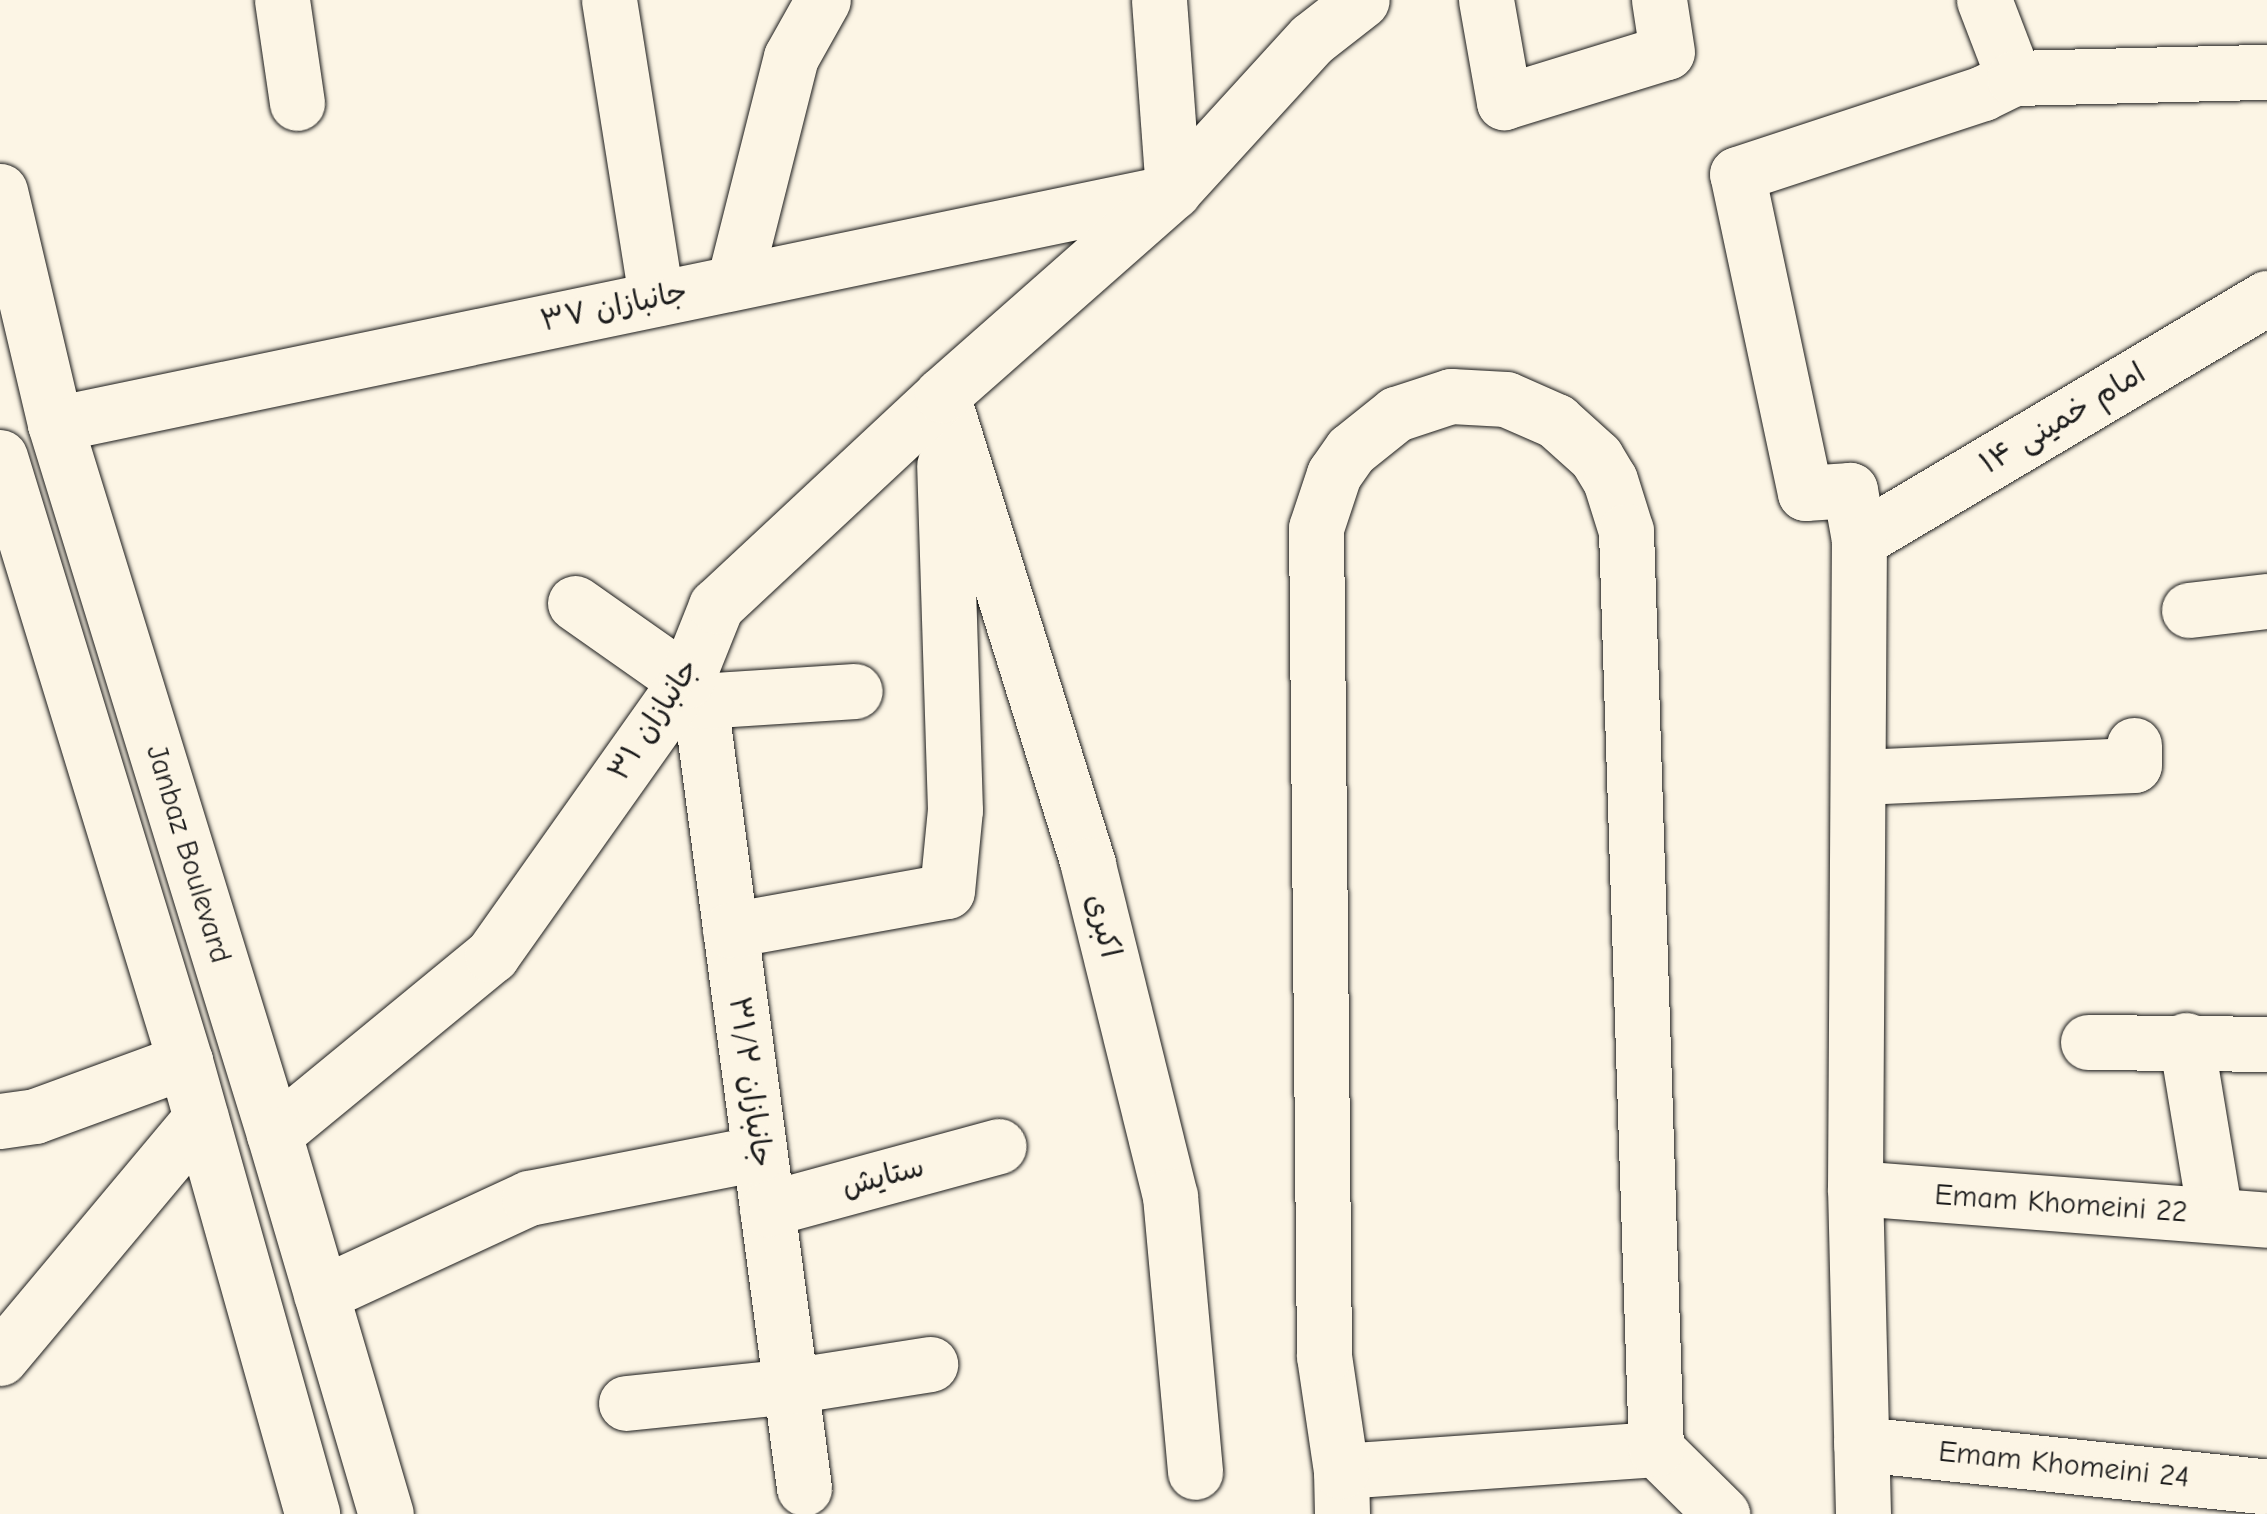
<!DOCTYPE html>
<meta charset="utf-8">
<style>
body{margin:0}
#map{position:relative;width:2267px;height:1514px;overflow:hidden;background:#fcf5e5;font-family:"Comic Neue","Playpen Sans Arabic",sans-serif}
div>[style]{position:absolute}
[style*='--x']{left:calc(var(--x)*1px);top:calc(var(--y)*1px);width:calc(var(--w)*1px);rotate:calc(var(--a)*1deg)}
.roads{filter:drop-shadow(0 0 2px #1c1c1c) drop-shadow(0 0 2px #1c1c1c)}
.minor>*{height:55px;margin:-27.5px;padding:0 27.5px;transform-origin:27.5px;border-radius:27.5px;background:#fcf5e5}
.major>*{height:55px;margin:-27.5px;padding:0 27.5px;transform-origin:27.5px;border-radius:27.5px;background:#fcf5e5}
span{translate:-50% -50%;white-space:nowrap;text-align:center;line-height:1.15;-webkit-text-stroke:8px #fcf5e5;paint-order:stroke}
.street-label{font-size:30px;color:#1c1c1c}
</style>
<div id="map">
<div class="roads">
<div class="minor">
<i style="--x:282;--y:0;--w:104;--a:81.7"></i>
<i style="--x:609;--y:0;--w:302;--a:81"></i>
<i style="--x:1159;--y:0;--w:192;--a:85.8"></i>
<i style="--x:1486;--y:0;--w:104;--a:80"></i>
<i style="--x:1504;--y:102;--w:170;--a:-17.1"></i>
<i style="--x:1667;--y:52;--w:53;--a:-98.7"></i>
<i style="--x:1984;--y:0;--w:84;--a:69"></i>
<i style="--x:734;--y:282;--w:232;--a:-75.8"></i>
<i style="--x:791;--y:57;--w:65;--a:-60.7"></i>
<i style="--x:942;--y:395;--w:492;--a:72.7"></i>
<i style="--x:1088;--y:865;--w:341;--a:76.1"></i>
<i style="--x:1170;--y:1196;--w:277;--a:84.8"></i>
<i style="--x:55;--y:424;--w:1139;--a:-11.75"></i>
<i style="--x:1859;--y:540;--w:474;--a:-30.7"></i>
<i style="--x:575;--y:603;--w:136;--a:35.1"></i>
<i style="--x:686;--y:681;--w:24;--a:55"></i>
<i style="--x:700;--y:701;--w:794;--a:82.47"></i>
<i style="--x:2189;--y:610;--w:79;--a:-6.6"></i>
<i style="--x:700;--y:701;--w:155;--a:-3.7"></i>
<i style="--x:1860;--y:777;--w:274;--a:-2.5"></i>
<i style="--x:2134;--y:765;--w:20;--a:-90"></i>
<i style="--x:730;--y:930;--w:220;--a:-10.2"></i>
<i style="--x:947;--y:891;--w:81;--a:-84.4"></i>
<i style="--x:955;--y:810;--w:345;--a:-91.8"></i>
<i style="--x:2186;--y:1040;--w:177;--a:80.6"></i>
<i style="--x:2088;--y:1042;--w:179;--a:0.6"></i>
<i style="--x:0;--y:1121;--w:35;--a:-8"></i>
<i style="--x:35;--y:1116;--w:160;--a:-20.1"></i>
<i style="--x:274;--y:1134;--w:282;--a:-39.4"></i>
<i style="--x:492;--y:955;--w:336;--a:-54.7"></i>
<i style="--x:686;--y:681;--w:81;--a:-68.2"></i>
<i style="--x:716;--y:606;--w:309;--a:-43"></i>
<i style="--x:942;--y:395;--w:308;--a:-41.4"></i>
<i style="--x:1173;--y:191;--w:206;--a:-47.6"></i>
<i style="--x:1312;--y:39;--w:63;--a:-38"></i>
<i style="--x:1855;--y:1188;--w:413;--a:4.4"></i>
<i style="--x:767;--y:1209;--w:240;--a:-15.2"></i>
<i style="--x:321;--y:1294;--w:229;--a:-24.8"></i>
<i style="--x:529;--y:1198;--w:234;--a:-11.1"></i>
<i style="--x:0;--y:1358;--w:313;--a:-50.1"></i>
<i style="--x:626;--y:1403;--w:165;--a:-5.9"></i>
<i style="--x:790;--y:1386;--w:142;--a:-8.9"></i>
<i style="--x:1861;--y:1444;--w:408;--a:6"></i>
<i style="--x:1341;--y:1471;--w:316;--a:-4"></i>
<i style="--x:1656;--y:1449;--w:93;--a:44.6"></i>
<i style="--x:1342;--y:1514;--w:43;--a:-91.3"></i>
<i style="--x:1341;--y:1471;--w:116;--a:-98.4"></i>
<i style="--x:1324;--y:1356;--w:828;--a:-90.55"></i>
<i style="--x:1316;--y:528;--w:57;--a:-71.6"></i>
<i style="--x:1334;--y:474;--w:29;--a:-55"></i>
<i style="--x:1351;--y:450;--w:58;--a:-38.7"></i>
<i style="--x:1396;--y:414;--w:58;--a:-18.1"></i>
<i style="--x:1451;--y:396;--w:55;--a:3.1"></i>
<i style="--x:1506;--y:399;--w:55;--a:23.7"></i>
<i style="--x:1556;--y:421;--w:54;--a:42"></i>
<i style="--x:1596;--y:457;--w:27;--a:59"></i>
<i style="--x:1610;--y:480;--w:53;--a:72.6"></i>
<i style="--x:1626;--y:531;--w:918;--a:88.13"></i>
<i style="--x:1863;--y:1514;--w:326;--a:-91.4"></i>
<i style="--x:1855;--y:1188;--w:648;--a:-89.65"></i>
<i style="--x:1859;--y:540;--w:51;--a:-100.2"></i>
<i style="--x:1850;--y:490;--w:45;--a:176.2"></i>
<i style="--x:1805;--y:493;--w:326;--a:-102"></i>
<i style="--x:1737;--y:174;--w:259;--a:-18.2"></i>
<i style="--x:1983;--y:93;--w:34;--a:-26"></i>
<i style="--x:2014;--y:78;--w:253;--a:-1.4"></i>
</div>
<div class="major">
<i style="--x:0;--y:191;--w:239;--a:76.7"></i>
<i style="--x:55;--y:424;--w:743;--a:72.86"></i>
<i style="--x:274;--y:1134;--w:396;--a:73.6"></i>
<i style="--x:0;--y:457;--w:632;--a:72.97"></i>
<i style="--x:185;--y:1061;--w:470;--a:74.3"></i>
</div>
</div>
<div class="street-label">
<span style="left:614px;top:307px;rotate:-12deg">جانبازان ۳۷</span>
<span style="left:2063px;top:419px;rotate:-31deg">امام خمینی ۱۴</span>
<span style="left:654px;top:720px;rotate:-57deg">جانبازان ۳۱</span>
<span style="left:188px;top:854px;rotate:73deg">Janbaz Boulevard</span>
<span style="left:1103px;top:926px;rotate:76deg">اکبری</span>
<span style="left:750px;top:1082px;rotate:82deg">جانبازان ۳۱/۲</span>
<span style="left:883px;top:1177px;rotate:-15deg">ستایش</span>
<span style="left:2061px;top:1204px;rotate:4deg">Emam Khomeini 22</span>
<span style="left:2064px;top:1465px;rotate:6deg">Emam Khomeini 24</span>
</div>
</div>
